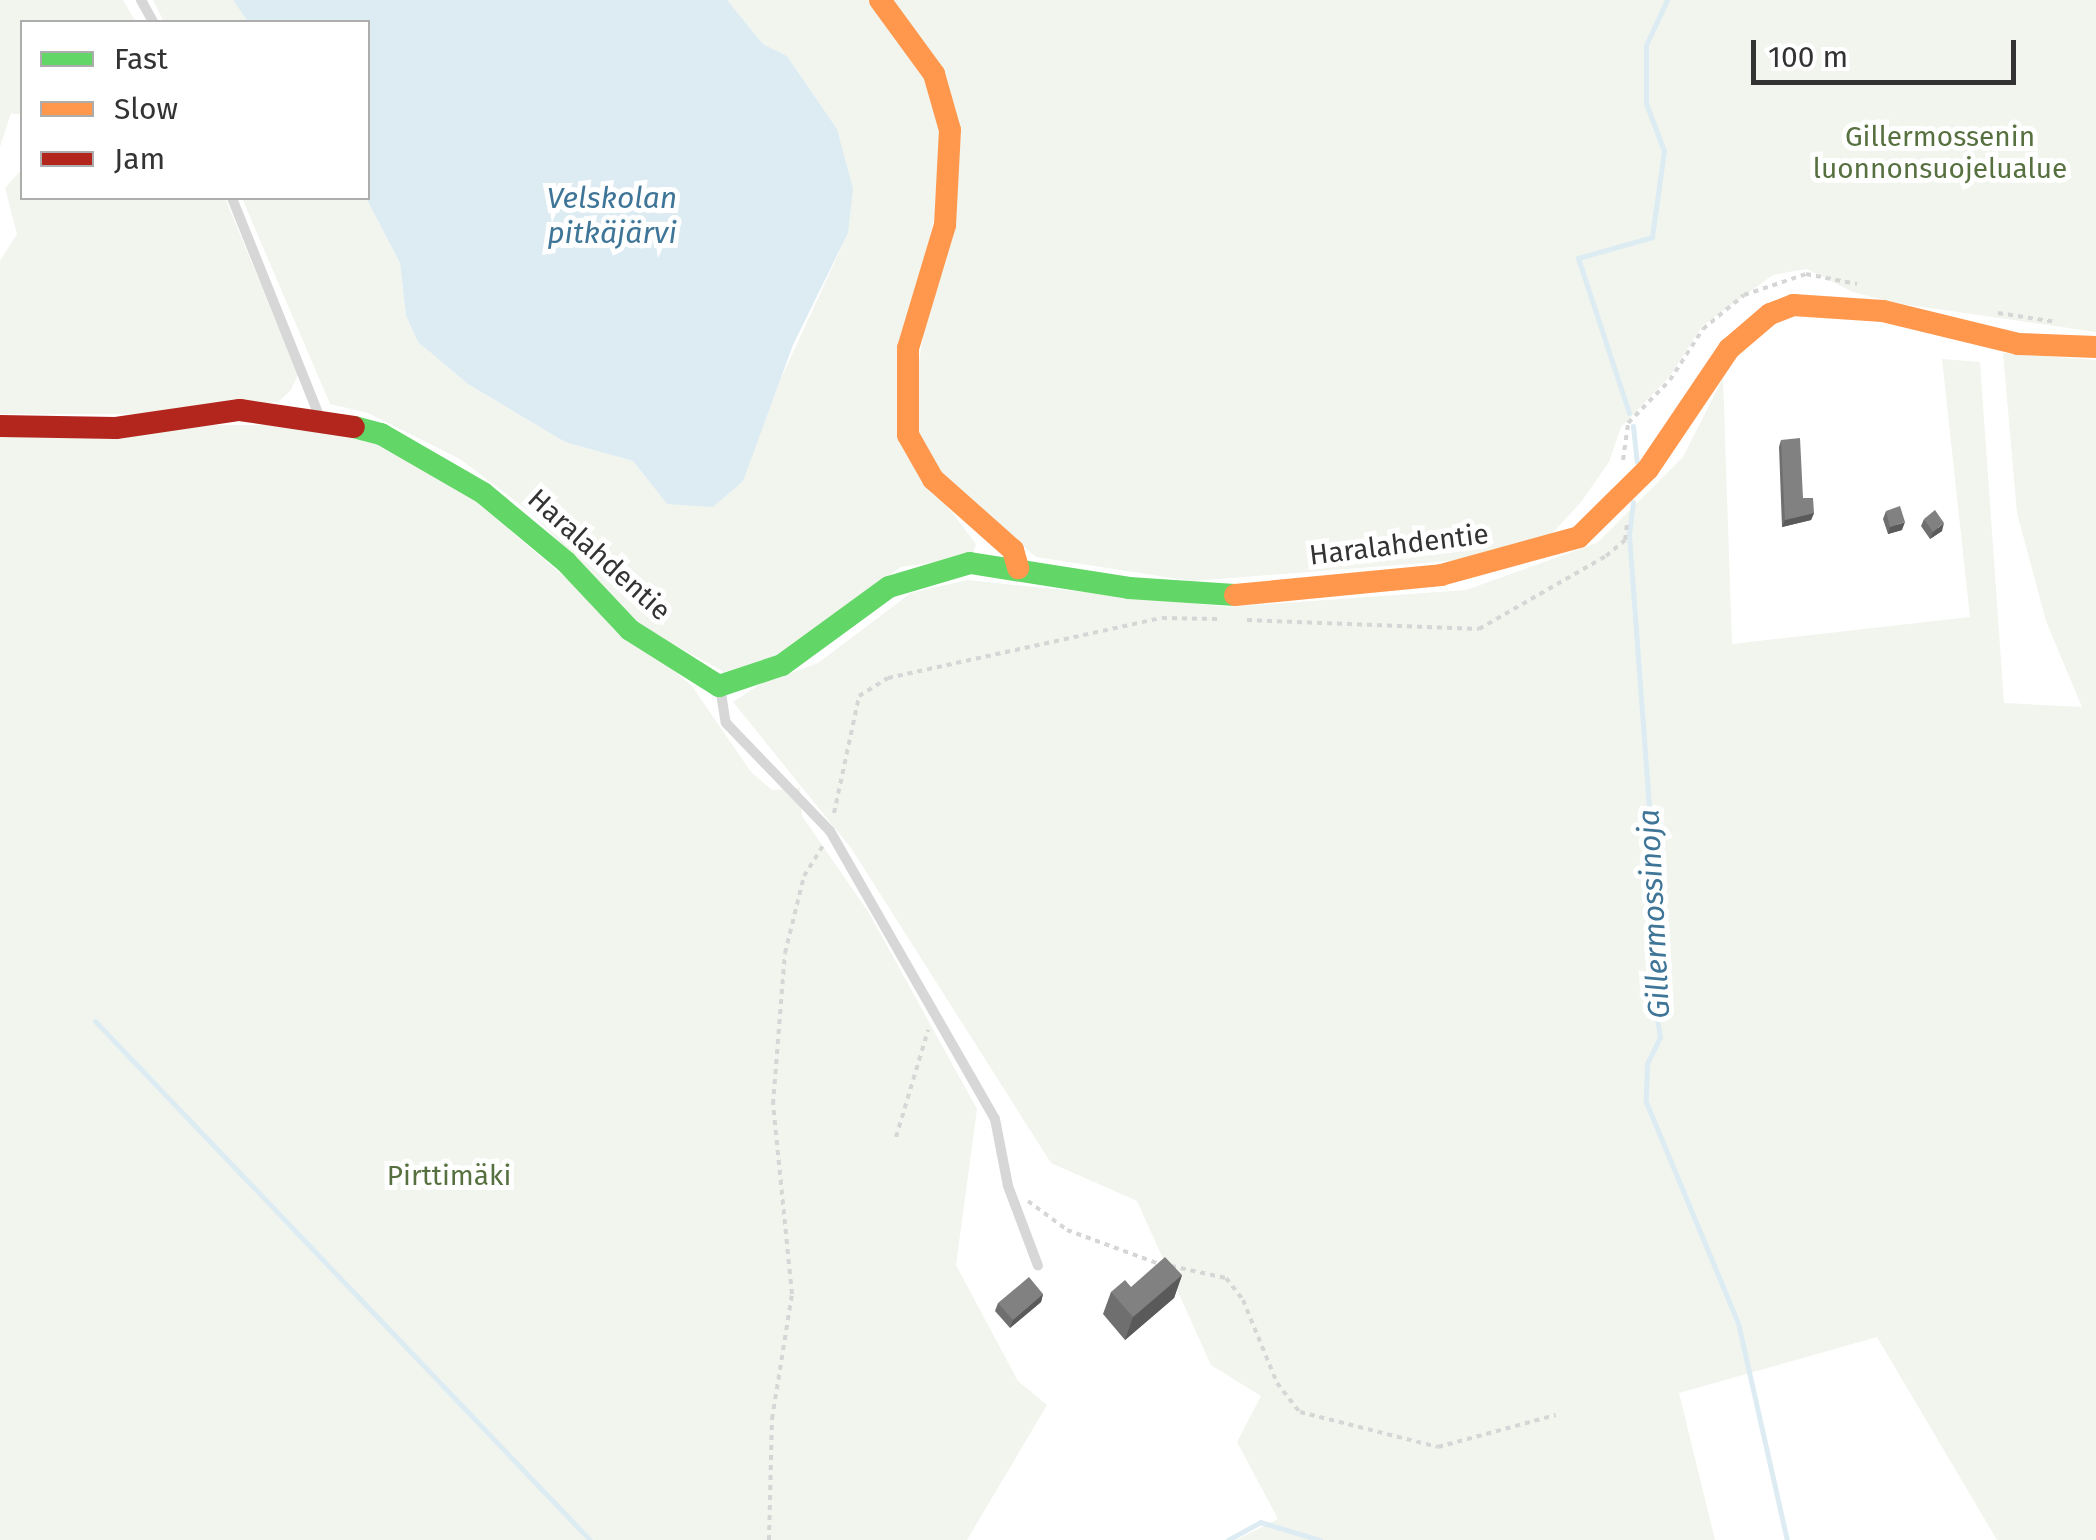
<!DOCTYPE html>
<meta charset="utf-8">
<style>
body{margin:0}
#map{position:relative;width:2096px;height:1540px;overflow:hidden;background:#fff;font-family:"Fira Sans",sans-serif}
div>[style]{position:absolute}
[style*='--x']{left:calc(var(--x)*1px);top:calc(var(--y)*1px);width:calc(var(--w)*1px);rotate:calc(var(--a)*1deg)}
.green>*{inset:0;background:#f1f5ed}
.water>*{inset:0;background:#ddebf3}
.stream>*{height:5px;margin:-2.5px;padding:0 2.5px;transform-origin:2.5px;border-radius:2.5px;background:#ddebf3}
.path>*{height:4px;margin-top:-2px;transform-origin:0;background:repeating-linear-gradient(90deg,#d6d6d6 0 5px,transparent 0 10px)}
.lane>*{height:10px;margin:-5px;padding:0 5px;transform-origin:5px;border-radius:5px;background:#d7d7d7}
.fast>*{height:22px;margin:-11px;padding:0 11px;transform-origin:11px;border-radius:11px;background:#63d668}
.slow>*{height:22px;margin:-11px;padding:0 11px;transform-origin:11px;border-radius:11px;background:#ff974d}
.jam>*{height:22px;margin:-11px;padding:0 11px;transform-origin:11px;border-radius:11px;background:#b3261e}
.wall>*{inset:0;background:#6f6f6f}
.shaded-wall>*{inset:0;background:#5a5a5a}
.building>*{inset:0;background:#818181}
span{translate:-50% -50%;white-space:nowrap;text-align:center;line-height:1.15;-webkit-text-stroke:10px #fff;paint-order:stroke}
.park-label{font-size:28px;color:#56703f}
.street-label{font-size:28px;color:#333}
.water-label{font-size:30px;color:#3f7597;font-style:italic}
.legend{position:absolute;left:20px;top:20px;width:350px;height:180px;box-sizing:border-box;background:#fff;border:2px solid #adadad;margin:0;padding:12px 18px;list-style:none;font-size:30px;color:#333}
.legend li{display:flex;align-items:center;gap:20px;height:50px}
.legend b{width:50px;border:2px solid #adadad}
.scale{position:absolute;left:1751px;top:40px;width:265px;height:45px;box-sizing:border-box;border:5px solid #333;border-top:0;padding-left:12px;font-size:30px;line-height:35px;white-space:nowrap;color:#333;-webkit-text-stroke:8px #fff;paint-order:stroke}
</style>
<div id="map">
<div class="green">
<i style="clip-path:polygon(0 0,123px 0,136px 22px,22px 22px,22px 115px,11px 113px,0 147px)"></i>
<i style="clip-path:polygon(153px 0,234px 0,248px 22px,164px 22px)"></i>
<i style="clip-path:polygon(727px 0,875px 0,929px 76px,946px 171px,902px 346px,929px 482px,976px 544px,972px 557px,901px 567px,777px 656px,724px 672px,642px 627px,531px 513px,460px 459px,368px 413px,330px 404px,242px 198px,366px 198px,400px 263px,406px 316px,418px 342px,468px 384px,565px 442px,633px 461px,667px 504px,778px 385px,848px 233px,837px 129px,787px 56px,763px 44px)"></i>
<i style="clip-path:polygon(887px 0,2096px 0,2096px 332px,1895px 303px,1853px 292px,1807px 269px,1773px 275px,1702px 326px,1670px 376px,1621px 427px,1609px 462px,1581px 502px,1549px 537px,1487px 558px,1192px 581px,1036px 557px,938px 475px,910px 418px,956px 129px)"></i>
<i style="clip-path:polygon(22px 169px,22px 198px,225px 198px,298px 375px,290px 391px,278px 402px,136px 414px,0 414px,0 261px,17px 234px,5px 188px)"></i>
<i style="clip-path:polygon(2003px 353px,2096px 360px,2096px 1540px,1997px 1540px,1877px 1337px,1679px 1393px,1715px 1540px,1236px 1540px,1278px 1519px,1237px 1442px,1261px 1396px,1211px 1365px,1137px 1201px,1051px 1163px,851px 848px,733px 702px,762px 683px,818px 663px,911px 593px,967px 580px,1228px 607px,1466px 590px,1597px 543px,1683px 457px,1723px 378px,1732px 644px,1970px 617px,1942px 359px,1980px 362px,2004px 703px,2082px 707px,2046px 621px,2017px 513px)"></i>
<i style="clip-path:polygon(209px 425px,317px 425px,396px 450px,465px 492px,692px 686px,751px 772px,772px 790px,800px 788px,802px 816px,869px 913px,977px 1109px,956px 1265px,1018px 1381px,1047px 1405px,967px 1540px,0 1540px,0 436px)"></i>
</div>
<div class="water">
<i style="clip-path:polygon(233px 0,727px 0,763px 44px,787px 56px,837px 129px,853px 189px,848px 233px,793px 345px,743px 481px,713px 507px,667px 504px,633px 461px,565px 442px,468px 384px,418px 342px,406px 316px,400px 263px,366px 198px,368px 22px,248px 22px)"></i>
</div>
<div class="stream">
<i style="--x:1629;--y:413;--w:163;--a:-108.2"></i>
<i style="--x:1578;--y:258;--w:77;--a:-15.8"></i>
<i style="--x:1652;--y:237;--w:87;--a:-82.1"></i>
<i style="--x:1664;--y:151;--w:51;--a:-110.6"></i>
<i style="--x:1646;--y:103;--w:58;--a:-90"></i>
<i style="--x:1646;--y:45;--w:50;--a:-65"></i>
<i style="--x:1633;--y:426;--w:36;--a:84"></i>
<i style="--x:1633;--y:502;--w:33;--a:97"></i>
<i style="--x:1629;--y:535;--w:419;--a:85.8"></i>
<i style="--x:1660;--y:953;--w:43;--a:99.5"></i>
<i style="--x:1653;--y:995;--w:43;--a:80.5"></i>
<i style="--x:1660;--y:1037;--w:30;--a:116"></i>
<i style="--x:1647;--y:1064;--w:38;--a:92"></i>
<i style="--x:1646;--y:1102;--w:239;--a:67.4"></i>
<i style="--x:1738;--y:1323;--w:222;--a:77.3"></i>
<i style="--x:95;--y:1021;--w:717;--a:46.36"></i>
<i style="--x:1228;--y:1540;--w:37;--a:-29"></i>
<i style="--x:1260;--y:1522;--w:63;--a:16.7"></i>
</div>
<div class="path">
<i style="--x:1998;--y:313;--w:59;--a:8.8"></i>
<i style="--x:1623;--y:460;--w:37;--a:-82"></i>
<i style="--x:1628;--y:423;--w:60;--a:-45.7"></i>
<i style="--x:1670;--y:380;--w:61;--a:-57.1"></i>
<i style="--x:1703;--y:329;--w:53;--a:-39.7"></i>
<i style="--x:1744;--y:295;--w:65;--a:-18.7"></i>
<i style="--x:1806;--y:274;--w:52;--a:11.1"></i>
<i style="--x:1247;--y:620;--w:232;--a:2.2"></i>
<i style="--x:1479;--y:629;--w:146;--a:-29.9"></i>
<i style="--x:1606;--y:556;--w:25;--a:-40"></i>
<i style="--x:1625;--y:540;--w:16;--a:-83"></i>
<i style="--x:834;--y:813;--w:120;--a:-77.9"></i>
<i style="--x:859;--y:696;--w:34;--a:-32"></i>
<i style="--x:888;--y:678;--w:280;--a:-12.4"></i>
<i style="--x:1162;--y:618;--w:56;--a:1"></i>
<i style="--x:896;--y:1137;--w:112;--a:-73.3"></i>
<i style="--x:1028;--y:1201;--w:49;--a:36.6"></i>
<i style="--x:1067;--y:1230;--w:101;--a:20.2"></i>
<i style="--x:1171;--y:1266;--w:56;--a:12.3"></i>
<i style="--x:1226;--y:1278;--w:28;--a:52"></i>
<i style="--x:1243;--y:1300;--w:90;--a:67.7"></i>
<i style="--x:1277;--y:1383;--w:37;--a:52"></i>
<i style="--x:1300;--y:1412;--w:142;--a:14.2"></i>
<i style="--x:1438;--y:1447;--w:122;--a:-15.2"></i>
<i style="--x:769;--y:1540;--w:121;--a:-88.6"></i>
<i style="--x:772;--y:1419;--w:127;--a:-80.9"></i>
<i style="--x:792;--y:1294;--w:191;--a:-95.7"></i>
<i style="--x:773;--y:1104;--w:151;--a:-85.5"></i>
<i style="--x:785;--y:953;--w:79;--a:-76.1"></i>
<i style="--x:804;--y:876;--w:36;--a:-58"></i>
</div>
<div class="lane">
<i style="--x:141;--y:0;--w:25;--a:61"></i>
<i style="--x:232;--y:198;--w:232;--a:68.2"></i>
<i style="--x:720;--y:687;--w:36;--a:81"></i>
<i style="--x:726;--y:723;--w:150;--a:46.1"></i>
<i style="--x:830;--y:831;--w:332;--a:60.2"></i>
<i style="--x:995;--y:1119;--w:68;--a:79"></i>
<i style="--x:1008;--y:1186;--w:85;--a:69.4"></i>
</div>
<div class="fast">
<i style="--x:354;--y:427;--w:28;--a:15"></i>
<i style="--x:381;--y:434;--w:118;--a:30"></i>
<i style="--x:483;--y:493;--w:108;--a:39.7"></i>
<i style="--x:566;--y:562;--w:93;--a:46.7"></i>
<i style="--x:630;--y:630;--w:105;--a:32.2"></i>
<i style="--x:719;--y:686;--w:66;--a:-18.4"></i>
<i style="--x:782;--y:665;--w:132;--a:-36.1"></i>
<i style="--x:889;--y:587;--w:84;--a:-16.5"></i>
<i style="--x:970;--y:563;--w:161;--a:8.9"></i>
<i style="--x:1129;--y:588;--w:106;--a:3.8"></i>
</div>
<div class="slow">
<i style="--x:880;--y:0;--w:92;--a:53.9"></i>
<i style="--x:934;--y:74;--w:58;--a:74.1"></i>
<i style="--x:950;--y:130;--w:95;--a:93"></i>
<i style="--x:945;--y:225;--w:128;--a:106.7"></i>
<i style="--x:908;--y:348;--w:87;--a:90"></i>
<i style="--x:908;--y:435;--w:51;--a:60.4"></i>
<i style="--x:933;--y:479;--w:107;--a:41.6"></i>
<i style="--x:1013;--y:550;--w:19;--a:74"></i>
<i style="--x:1235;--y:595;--w:207;--a:-5.5"></i>
<i style="--x:1441;--y:575;--w:143;--a:-15.4"></i>
<i style="--x:1579;--y:537;--w:97;--a:-44.6"></i>
<i style="--x:1648;--y:469;--w:145;--a:-56"></i>
<i style="--x:1729;--y:349;--w:54;--a:-40.5"></i>
<i style="--x:1770;--y:314;--w:25;--a:-21"></i>
<i style="--x:1793;--y:305;--w:90;--a:3.8"></i>
<i style="--x:1883;--y:311;--w:139;--a:13.7"></i>
<i style="--x:2018;--y:344;--w:78;--a:2.2"></i>
</div>
<div class="jam">
<i style="--x:0;--y:426;--w:116;--a:1"></i>
<i style="--x:116;--y:428;--w:125;--a:-8.3"></i>
<i style="--x:240;--y:410;--w:115;--a:8.5"></i>
</div>
<div class="wall">
<i style="clip-path:polygon(1781px 440px,1803px 498px,1814px 513px,1811px 520px,1782px 527px,1779px 447px)"></i>
<i style="clip-path:polygon(1886px 511px,1902px 530px,1888px 534px,1883px 519px)"></i>
<i style="clip-path:polygon(1924px 519px,1942px 531px,1930px 539px,1921px 526px)"></i>
<i style="clip-path:polygon(1182px 1275px,1174px 1298px,1125px 1340px,1103px 1314px,1111px 1292px)"></i>
<i style="clip-path:polygon(1043px 1294px,1041px 1302px,1010px 1328px,995px 1311px,998px 1303px)"></i>
</div>
<div class="shaded-wall">
<i style="clip-path:polygon(1814px 513px,1811px 520px,1782px 527px,1785px 520px)"></i>
<i style="clip-path:polygon(1905px 522px,1902px 530px,1888px 534px,1890px 527px)"></i>
<i style="clip-path:polygon(1944px 523px,1942px 531px,1930px 539px,1933px 532px)"></i>
<i style="clip-path:polygon(1182px 1275px,1174px 1298px,1125px 1340px,1133px 1317px)"></i>
<i style="clip-path:polygon(1043px 1294px,1041px 1302px,1010px 1328px,1013px 1320px)"></i>
</div>
<div class="building">
<i style="clip-path:polygon(1800px 438px,1803px 498px,1813px 498px,1814px 513px,1785px 520px,1781px 440px)"></i>
<i style="clip-path:polygon(1900px 506px,1905px 522px,1890px 527px,1886px 511px)"></i>
<i style="clip-path:polygon(1935px 510px,1944px 523px,1933px 532px,1924px 519px)"></i>
<i style="clip-path:polygon(1165px 1257px,1182px 1275px,1133px 1317px,1111px 1292px,1125px 1280px,1131px 1287px)"></i>
<i style="clip-path:polygon(1029px 1277px,1043px 1294px,1013px 1320px,998px 1303px)"></i>
</div>
<div class="park-label">
<span style="left:1940px;top:153px">Gillermossenin<br>luonnonsuojelualue</span>
<span style="left:449px;top:1176px">Pirttimäki</span>
</div>
<div class="street-label">
<span style="left:1399px;top:545px;rotate:-7deg">Haralahdentie</span>
<span style="left:599px;top:555px;rotate:42deg">Haralahdentie</span>
</div>
<div class="water-label">
<span style="left:612px;top:215px">Velskolan<br>pitkäjärvi</span>
<span style="left:1654px;top:914px;rotate:-93deg">Gillermossinoja</span>
</div>
<ul class="legend">
<li><b style="height:12px;background:#63d668"></b>Fast</li>
<li><b style="height:12px;background:#ff974d"></b>Slow</li>
<li><b style="height:12px;background:#b3261e"></b>Jam</li>
</ul>
<div class="scale">100 m</div>
</div>
